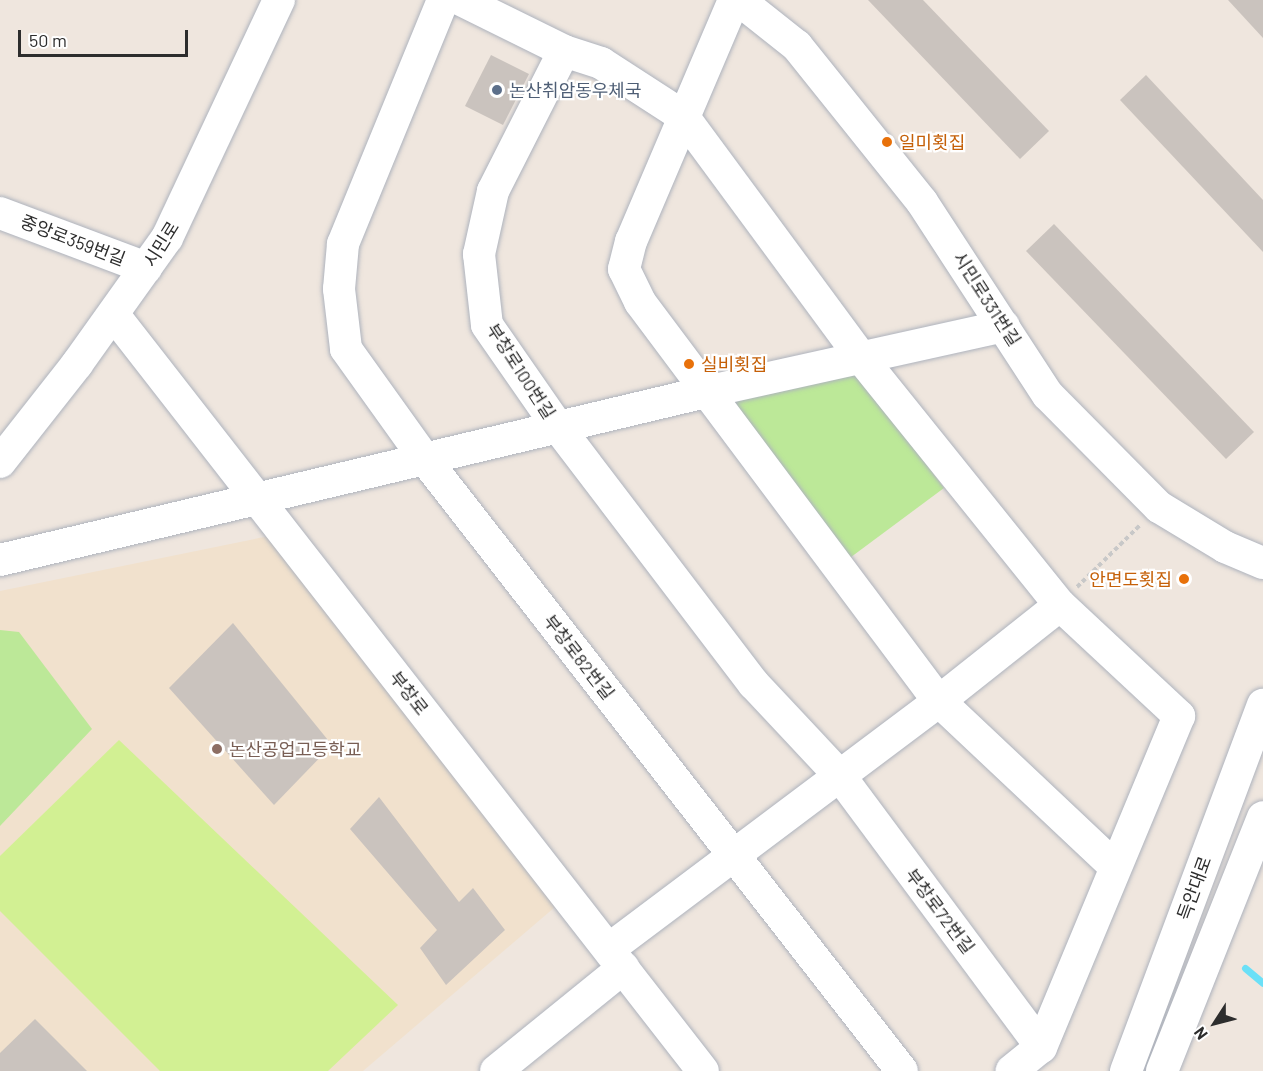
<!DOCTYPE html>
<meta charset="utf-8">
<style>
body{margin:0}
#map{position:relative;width:1263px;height:1071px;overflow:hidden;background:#efe6de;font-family:Barlow,"Noto Sans KR",sans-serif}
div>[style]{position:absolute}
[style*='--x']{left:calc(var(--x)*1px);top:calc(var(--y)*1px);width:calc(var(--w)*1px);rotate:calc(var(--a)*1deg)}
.education>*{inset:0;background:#f1e1cd}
.green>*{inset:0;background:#bce898}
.pitch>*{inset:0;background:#d2f093}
.stream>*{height:7px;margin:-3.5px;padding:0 3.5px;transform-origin:3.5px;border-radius:3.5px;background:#6be0f7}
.building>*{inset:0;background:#cac3be}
.path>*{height:4px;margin-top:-2px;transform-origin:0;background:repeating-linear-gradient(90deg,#c8c8c8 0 4.5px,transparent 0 7.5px)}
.roads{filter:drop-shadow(0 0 2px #aeb3bd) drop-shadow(0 0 2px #aeb3bd)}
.minor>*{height:32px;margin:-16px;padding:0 16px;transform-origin:16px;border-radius:16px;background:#fff}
.dots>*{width:16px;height:16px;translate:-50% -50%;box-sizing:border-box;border:3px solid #fff;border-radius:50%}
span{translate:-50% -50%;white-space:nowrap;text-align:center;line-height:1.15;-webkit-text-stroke:4.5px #fff;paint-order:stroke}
.service-label{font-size:18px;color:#4e5e75}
.left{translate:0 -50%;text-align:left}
.food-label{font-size:18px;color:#c56008}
.right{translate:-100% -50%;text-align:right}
.street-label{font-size:18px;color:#2d2d2d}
.education-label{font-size:18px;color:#785e54}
.north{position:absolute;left:1185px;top:993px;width:60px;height:60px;-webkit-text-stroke:4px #fff;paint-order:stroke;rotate:234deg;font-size:16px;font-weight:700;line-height:24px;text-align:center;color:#2d2d2d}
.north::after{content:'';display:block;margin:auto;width:21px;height:27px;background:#2d2d2d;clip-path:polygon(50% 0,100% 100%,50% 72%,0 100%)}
.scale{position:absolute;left:18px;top:30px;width:170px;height:27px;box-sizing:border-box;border:3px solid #2d2d2d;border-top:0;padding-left:8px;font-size:18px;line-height:21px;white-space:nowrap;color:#2d2d2d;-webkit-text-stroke:4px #fff;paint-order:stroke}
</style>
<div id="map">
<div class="education">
<i style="clip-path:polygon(269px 536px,555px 907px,363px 1071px,0 1071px,0 591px)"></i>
</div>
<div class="green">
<i style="clip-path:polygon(855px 369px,944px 488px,843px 563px,723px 401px)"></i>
<i style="clip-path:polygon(0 630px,19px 632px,92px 729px,0 826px)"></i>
</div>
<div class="pitch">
<i style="clip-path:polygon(119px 740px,398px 1005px,328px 1071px,160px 1071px,0 911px,0 856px)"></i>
</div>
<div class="stream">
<i style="--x:1245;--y:968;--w:23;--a:40"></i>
</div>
<div class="building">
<i style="clip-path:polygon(868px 0,923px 0,1049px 131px,1020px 159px)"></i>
<i style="clip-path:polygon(1228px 0,1263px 0,1263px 38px)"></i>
<i style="clip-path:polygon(491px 55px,529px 74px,503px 125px,465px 106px)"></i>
<i style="clip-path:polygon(1146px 75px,1263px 200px,1263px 252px,1120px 100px)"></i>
<i style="clip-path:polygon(1054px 224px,1254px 432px,1226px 459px,1026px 251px)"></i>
<i style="clip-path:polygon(233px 623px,332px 745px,274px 805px,169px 688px)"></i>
<i style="clip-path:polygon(379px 797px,459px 902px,473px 888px,505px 930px,446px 985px,420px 948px,437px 930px,350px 829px)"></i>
<i style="clip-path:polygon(35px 1019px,87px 1071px,0 1071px,0 1053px)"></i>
</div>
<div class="path">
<i style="--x:1077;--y:587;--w:88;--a:-44.5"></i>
</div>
<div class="roads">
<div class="minor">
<i style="--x:443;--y:0;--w:264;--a:112.3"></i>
<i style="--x:343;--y:244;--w:45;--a:95.1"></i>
<i style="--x:339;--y:289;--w:60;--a:83.3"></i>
<i style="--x:346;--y:349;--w:134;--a:54.4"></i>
<i style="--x:424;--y:458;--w:777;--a:52.05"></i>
<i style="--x:461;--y:0;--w:115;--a:26.3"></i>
<i style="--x:564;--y:51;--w:39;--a:18"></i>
<i style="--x:601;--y:63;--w:98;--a:32.9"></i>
<i style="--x:683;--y:116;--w:302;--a:53.6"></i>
<i style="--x:862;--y:359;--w:316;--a:51.2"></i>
<i style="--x:1060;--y:605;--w:163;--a:43"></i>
<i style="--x:1179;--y:716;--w:359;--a:112.6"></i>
<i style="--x:1041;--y:1047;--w:38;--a:141"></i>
<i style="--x:734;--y:0;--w:262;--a:113.1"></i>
<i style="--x:631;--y:241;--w:29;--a:104"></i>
<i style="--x:624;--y:269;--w:37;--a:64"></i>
<i style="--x:640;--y:302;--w:499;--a:53.2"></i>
<i style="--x:939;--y:701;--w:242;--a:43.3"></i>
<i style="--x:739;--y:0;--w:74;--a:38.4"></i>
<i style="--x:797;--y:46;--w:200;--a:51.3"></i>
<i style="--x:922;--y:202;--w:230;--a:56.9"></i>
<i style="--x:1048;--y:395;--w:158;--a:45.3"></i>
<i style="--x:1159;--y:507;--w:77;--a:31.2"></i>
<i style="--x:1225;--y:547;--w:41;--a:22.8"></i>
<i style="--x:564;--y:51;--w:157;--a:116.9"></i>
<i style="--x:493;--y:191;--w:65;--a:102.5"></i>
<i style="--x:479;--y:254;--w:71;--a:83.6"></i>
<i style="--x:487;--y:325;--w:124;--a:55.2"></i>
<i style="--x:558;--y:427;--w:323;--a:52.7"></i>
<i style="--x:754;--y:684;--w:126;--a:46.9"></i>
<i style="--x:840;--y:776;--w:337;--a:53.4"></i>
<i style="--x:0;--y:213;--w:156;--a:20.6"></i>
<i style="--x:114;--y:315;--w:958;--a:52.08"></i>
<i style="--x:0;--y:462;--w:125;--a:-51.8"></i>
<i style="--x:77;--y:364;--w:155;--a:-54.5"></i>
<i style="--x:167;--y:238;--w:263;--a:-64.8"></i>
<i style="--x:0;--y:560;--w:726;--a:-13.39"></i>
<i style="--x:706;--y:392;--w:305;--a:-12.5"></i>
<i style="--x:609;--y:949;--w:413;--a:-36.9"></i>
<i style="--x:939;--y:701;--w:154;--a:-38.4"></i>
<i style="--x:496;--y:1071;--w:164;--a:-39"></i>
<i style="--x:1126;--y:1071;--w:391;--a:-69.5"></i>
<i style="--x:1162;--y:1071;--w:273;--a:-68.3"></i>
</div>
</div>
<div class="dots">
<i style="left:497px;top:90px;background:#5c6f8a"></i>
<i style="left:887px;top:142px;background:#e8710a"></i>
<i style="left:689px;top:364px;background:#e8710a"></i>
<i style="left:1184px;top:579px;background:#e8710a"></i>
<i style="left:217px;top:749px;background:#8d6e63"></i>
</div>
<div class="service-label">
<span class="left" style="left:509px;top:90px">논산취암동우체국</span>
</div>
<div class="food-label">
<span class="left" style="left:899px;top:142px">일미횟집</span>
<span class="left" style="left:701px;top:364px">실비횟집</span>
<span class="right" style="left:1172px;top:579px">안면도횟집</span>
</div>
<div class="street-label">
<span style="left:73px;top:240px;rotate:21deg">중앙로359번길</span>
<span style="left:161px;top:244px;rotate:-58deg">시민로</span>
<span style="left:987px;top:299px;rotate:57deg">시민로331번길</span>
<span style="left:521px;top:371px;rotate:57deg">부창로100번길</span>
<span style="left:579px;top:657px;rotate:52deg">부창로82번길</span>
<span style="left:409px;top:693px;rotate:52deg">부창로</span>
<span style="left:1194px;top:888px;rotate:-70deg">득안대로</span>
<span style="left:940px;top:911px;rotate:53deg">부창로72번길</span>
</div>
<div class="education-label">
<span class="left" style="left:229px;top:749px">논산공업고등학교</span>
</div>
<div class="north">N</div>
<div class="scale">50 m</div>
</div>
